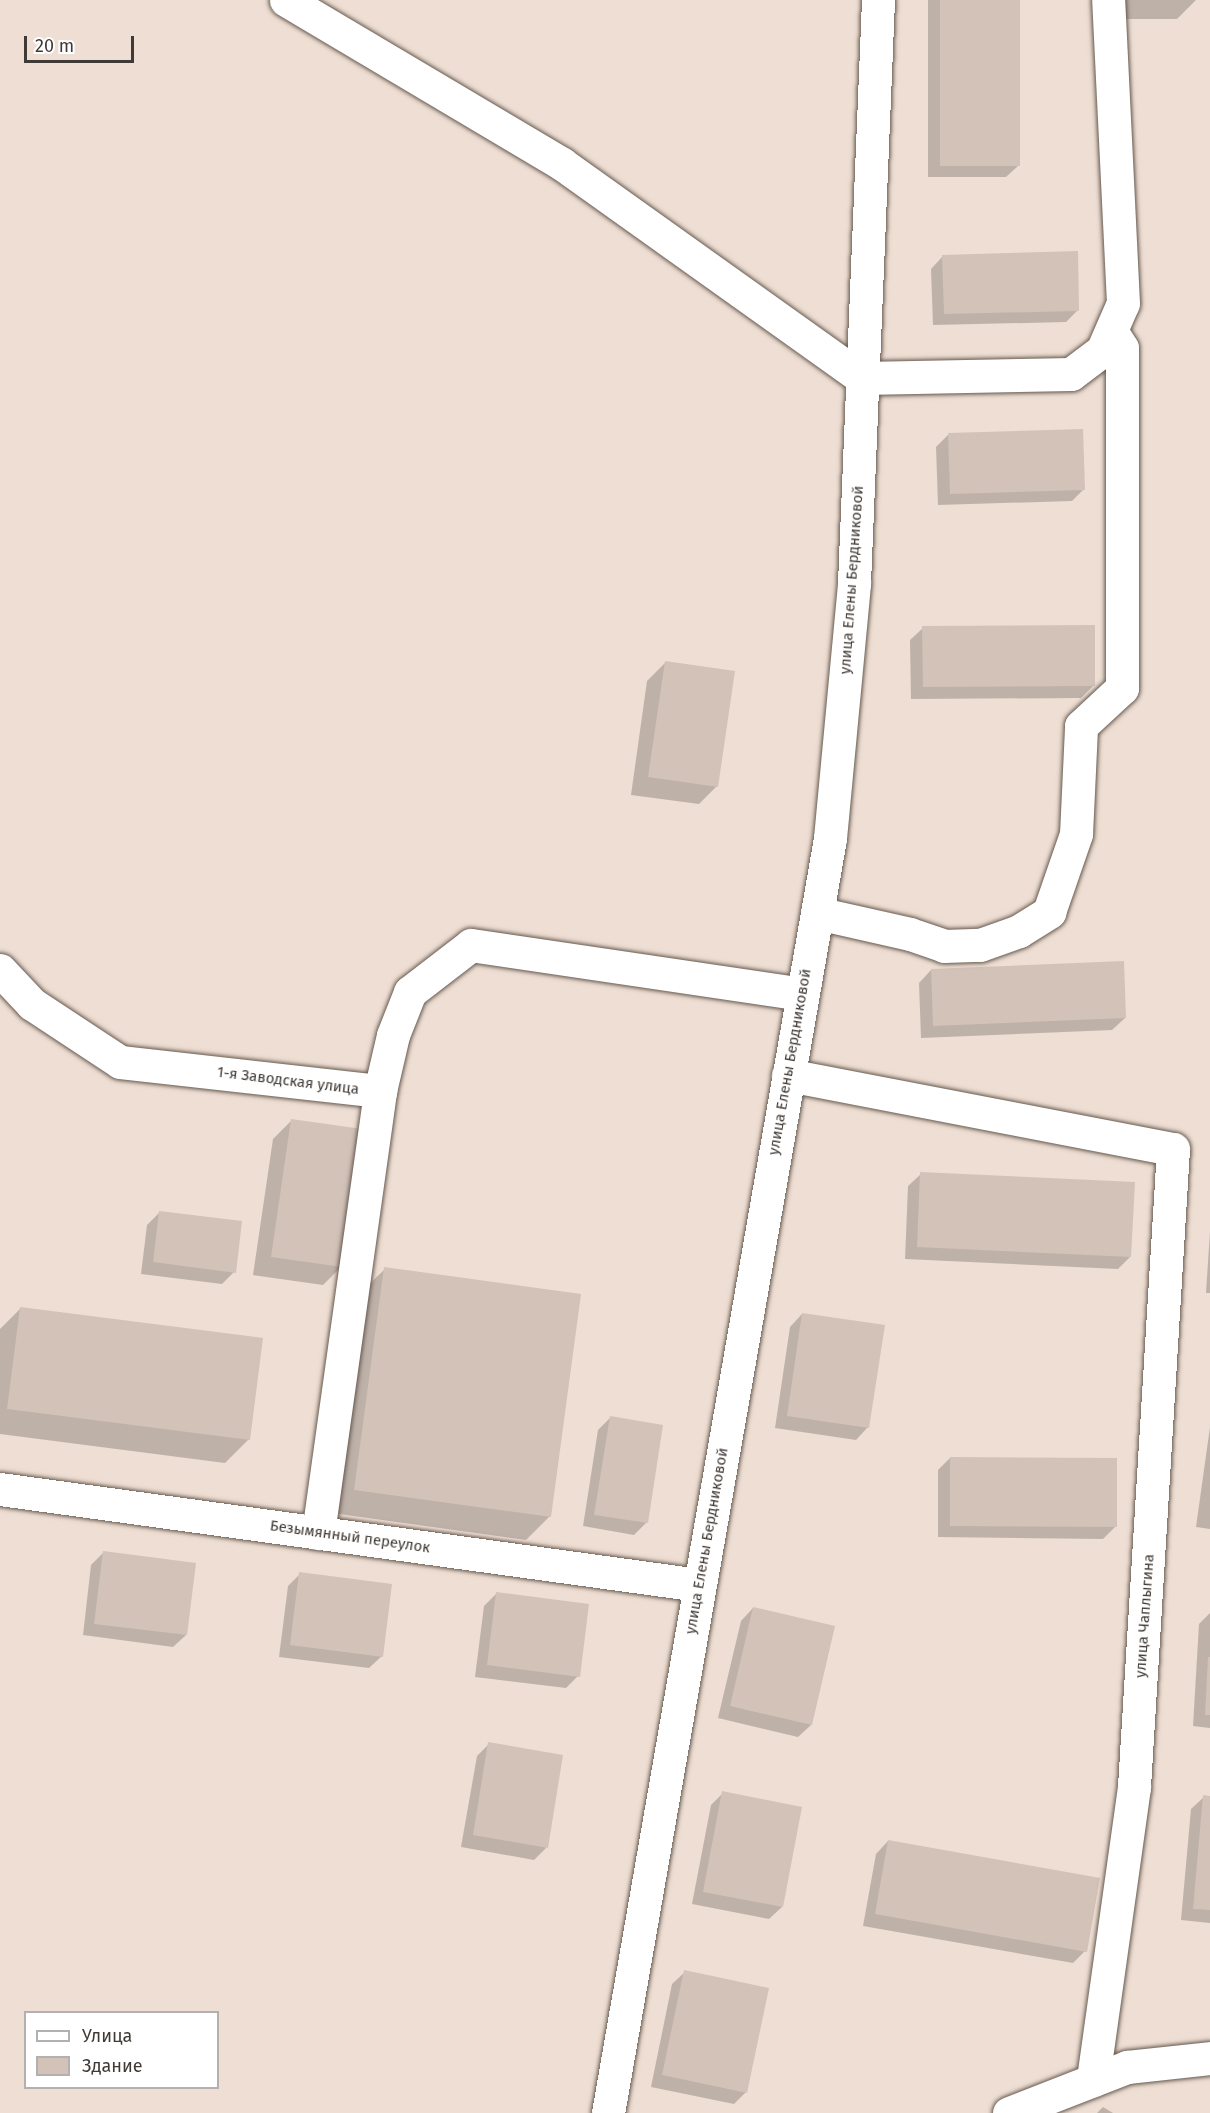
<!DOCTYPE html>
<meta charset="utf-8">
<style>
body{margin:0}
#map{position:relative;width:1210px;height:2113px;overflow:hidden;background:#eeded3;font-family:"Fira Sans",sans-serif}
div>[style]{position:absolute}
[style*='--x']{left:calc(var(--x)*1px);top:calc(var(--y)*1px);width:calc(var(--w)*1px);rotate:calc(var(--a)*1deg)}
.shadow>*{inset:0;background:#0003}
.building>*{inset:0;background:#d2c2b8}
.roads{filter:drop-shadow(0 0 2px #66594f) drop-shadow(0 0 2px #66594f)}
.minor>*{height:33px;margin:-16.5px;padding:0 16.5px;transform-origin:16.5px;border-radius:16.5px;background:#fff}
span{translate:-50% -50%;white-space:nowrap;text-align:center;line-height:1.15;-webkit-text-stroke:5px #fff;paint-order:stroke}
.street-label{font-size:15px;color:#403a36}
.legend{position:absolute;left:24px;top:2011px;width:195px;height:78px;box-sizing:border-box;background:#fff;border:2px solid #b3b0af;margin:0;padding:8px 10px;list-style:none;font-size:18px;color:#403a36}
.legend li{display:flex;align-items:center;gap:12px;height:30px}
.legend b{width:30px;border:2px solid #b3b0af}
.scale{position:absolute;left:24px;top:36px;width:110px;height:27px;box-sizing:border-box;border:3px solid #403a36;border-top:0;padding-left:8px;font-size:18px;line-height:21px;white-space:nowrap;color:#403a36;-webkit-text-stroke:4px #fff;paint-order:stroke}
</style>
<div id="map">
<div class="shadow">
<i style="clip-path:polygon(928px 0,1018px 0,1019px 165px,1006px 177px,928px 177px)"></i>
<i style="clip-path:polygon(1113px 0,1196px 0,1177px 19px,1114px 19px)"></i>
<i style="clip-path:polygon(943px 256px,1078px 310px,1066px 322px,933px 325px,931px 269px)"></i>
<i style="clip-path:polygon(948px 435px,1084px 489px,1072px 501px,938px 505px,936px 447px)"></i>
<i style="clip-path:polygon(923px 628px,1093px 686px,1081px 698px,911px 699px,910px 640px)"></i>
<i style="clip-path:polygon(665px 663px,717px 786px,699px 804px,631px 795px,647px 681px)"></i>
<i style="clip-path:polygon(931px 970px,1125px 1018px,1112px 1030px,921px 1038px,919px 983px)"></i>
<i style="clip-path:polygon(291px 1121px,341px 1267px,323px 1285px,253px 1275px,273px 1139px)"></i>
<i style="clip-path:polygon(921px 1174px,1130px 1257px,1118px 1269px,905px 1259px,908px 1186px)"></i>
<i style="clip-path:polygon(159px 1213px,234px 1272px,222px 1284px,141px 1274px,147px 1225px)"></i>
<i style="clip-path:polygon(1210px 1231px,1210px 1293px,1206px 1293px)"></i>
<i style="clip-path:polygon(385px 1269px,550px 1516px,526px 1540px,332px 1513px,361px 1292px)"></i>
<i style="clip-path:polygon(20px 1309px,249px 1439px,225px 1463px,0 1434px,0 1329px)"></i>
<i style="clip-path:polygon(802px 1314px,868px 1427px,856px 1440px,775px 1428px,790px 1327px)"></i>
<i style="clip-path:polygon(610px 1418px,646px 1523px,634px 1535px,583px 1526px,598px 1430px)"></i>
<i style="clip-path:polygon(1210px 1427px,1210px 1529px,1196px 1527px)"></i>
<i style="clip-path:polygon(950px 1458px,1116px 1526px,1103px 1539px,938px 1537px,938px 1470px)"></i>
<i style="clip-path:polygon(104px 1552px,186px 1635px,173px 1647px,83px 1635px,91px 1565px)"></i>
<i style="clip-path:polygon(300px 1574px,382px 1656px,369px 1668px,279px 1657px,288px 1586px)"></i>
<i style="clip-path:polygon(496px 1594px,578px 1676px,566px 1688px,475px 1677px,484px 1606px)"></i>
<i style="clip-path:polygon(753px 1608px,811px 1725px,798px 1737px,718px 1718px,741px 1621px)"></i>
<i style="clip-path:polygon(1210px 1613px,1210px 1728px,1193px 1726px,1199px 1624px)"></i>
<i style="clip-path:polygon(489px 1744px,546px 1848px,534px 1860px,461px 1847px,477px 1756px)"></i>
<i style="clip-path:polygon(723px 1793px,782px 1907px,769px 1919px,692px 1904px,711px 1805px)"></i>
<i style="clip-path:polygon(1204px 1797px,1210px 1797px,1210px 1923px,1181px 1920px,1191px 1809px)"></i>
<i style="clip-path:polygon(888px 1841px,1085px 1951px,1073px 1963px,863px 1926px,876px 1854px)"></i>
<i style="clip-path:polygon(685px 1972px,746px 2092px,734px 2104px,651px 2087px,672px 1984px)"></i>
<i style="clip-path:polygon(1103px 2107px,1113px 2113px,1097px 2113px)"></i>
</div>
<div class="building">
<i style="clip-path:polygon(940px 0,1020px 0,1020px 166px,940px 166px)"></i>
<i style="clip-path:polygon(1078px 251px,1079px 311px,944px 314px,942px 255px)"></i>
<i style="clip-path:polygon(1083px 429px,1085px 490px,950px 494px,948px 433px)"></i>
<i style="clip-path:polygon(1095px 625px,1095px 686px,923px 687px,922px 626px)"></i>
<i style="clip-path:polygon(665px 661px,735px 671px,718px 787px,648px 777px)"></i>
<i style="clip-path:polygon(1124px 961px,1126px 1018px,933px 1026px,931px 969px)"></i>
<i style="clip-path:polygon(291px 1119px,362px 1129px,342px 1267px,271px 1257px)"></i>
<i style="clip-path:polygon(920px 1172px,1135px 1182px,1131px 1257px,917px 1247px)"></i>
<i style="clip-path:polygon(159px 1211px,242px 1221px,236px 1273px,153px 1262px)"></i>
<i style="clip-path:polygon(384px 1267px,581px 1294px,551px 1517px,354px 1490px)"></i>
<i style="clip-path:polygon(20px 1307px,263px 1338px,250px 1440px,7px 1409px)"></i>
<i style="clip-path:polygon(802px 1313px,885px 1325px,869px 1428px,787px 1416px)"></i>
<i style="clip-path:polygon(610px 1416px,663px 1425px,648px 1523px,594px 1515px)"></i>
<i style="clip-path:polygon(950px 1457px,1117px 1458px,1117px 1527px,950px 1526px)"></i>
<i style="clip-path:polygon(103px 1551px,196px 1563px,187px 1635px,94px 1624px)"></i>
<i style="clip-path:polygon(299px 1572px,392px 1584px,383px 1657px,290px 1645px)"></i>
<i style="clip-path:polygon(496px 1592px,589px 1604px,580px 1677px,487px 1665px)"></i>
<i style="clip-path:polygon(753px 1607px,835px 1626px,812px 1725px,730px 1706px)"></i>
<i style="clip-path:polygon(1208px 1657px,1210px 1657px,1210px 1715px,1205px 1715px)"></i>
<i style="clip-path:polygon(488px 1742px,563px 1755px,548px 1848px,473px 1835px)"></i>
<i style="clip-path:polygon(722px 1791px,802px 1807px,783px 1907px,703px 1892px)"></i>
<i style="clip-path:polygon(1203px 1795px,1210px 1796px,1210px 1910px,1193px 1909px)"></i>
<i style="clip-path:polygon(888px 1840px,1100px 1878px,1087px 1952px,875px 1914px)"></i>
<i style="clip-path:polygon(684px 1970px,769px 1988px,747px 2093px,662px 2075px)"></i>
</div>
<div class="roads">
<div class="minor">
<i style="--x:286;--y:0;--w:321;--a:30.7"></i>
<i style="--x:562;--y:164;--w:369;--a:35.5"></i>
<i style="--x:862;--y:378;--w:209;--a:-1.1"></i>
<i style="--x:1071;--y:374;--w:39;--a:-37"></i>
<i style="--x:1102;--y:351;--w:52;--a:-66.4"></i>
<i style="--x:1123;--y:303;--w:303;--a:-92.8"></i>
<i style="--x:817;--y:913;--w:95;--a:12.7"></i>
<i style="--x:910;--y:934;--w:36;--a:19"></i>
<i style="--x:944;--y:946;--w:36;--a:-2"></i>
<i style="--x:980;--y:945;--w:41;--a:-19.7"></i>
<i style="--x:1019;--y:931;--w:36;--a:-32"></i>
<i style="--x:1049;--y:912;--w:83;--a:-70.9"></i>
<i style="--x:1076;--y:834;--w:108;--a:-87.3"></i>
<i style="--x:1081;--y:726;--w:56;--a:-42.8"></i>
<i style="--x:1122;--y:688;--w:340;--a:-90"></i>
<i style="--x:1122;--y:348;--w:19;--a:-122"></i>
<i style="--x:0;--y:970;--w:47;--a:46.7"></i>
<i style="--x:32;--y:1004;--w:105;--a:33.4"></i>
<i style="--x:120;--y:1062;--w:262;--a:6.4"></i>
<i style="--x:380;--y:1091;--w:57;--a:-76.9"></i>
<i style="--x:393;--y:1035;--w:46;--a:-68.4"></i>
<i style="--x:410;--y:992;--w:77;--a:-37.6"></i>
<i style="--x:471;--y:945;--w:335;--a:8.4"></i>
<i style="--x:788;--y:1075;--w:392;--a:10.9"></i>
<i style="--x:1173;--y:1149;--w:639;--a:93.5"></i>
<i style="--x:1134;--y:1787;--w:296;--a:98"></i>
<i style="--x:0;--y:1489;--w:706;--a:7.82"></i>
<i style="--x:318;--y:1533;--w:446;--a:-82"></i>
<i style="--x:608;--y:2113;--w:1294;--a:-80.12"></i>
<i style="--x:830;--y:838;--w:256;--a:-84.6"></i>
<i style="--x:854;--y:583;--w:583;--a:-87.64"></i>
<i style="--x:1009;--y:2113;--w:127;--a:-21.3"></i>
<i style="--x:1127;--y:2067;--w:83;--a:-6.2"></i>
</div>
</div>
<div class="street-label">
<span style="left:852px;top:580px;rotate:-86deg">улица Елены Бердниковой</span>
<span style="left:790px;top:1062px;rotate:-80deg">улица Елены Бердниковой</span>
<span style="left:288px;top:1081px;rotate:7deg">1-я Заводская улица</span>
<span style="left:350px;top:1537px;rotate:8deg">Безымянный переулок</span>
<span style="left:707px;top:1541px;rotate:-80deg">улица Елены Бердниковой</span>
<span style="left:1145px;top:1616px;rotate:-86deg">улица Чаплыгина</span>
</div>
<ul class="legend">
<li><b style="height:8px;background:#fff"></b>Улица</li>
<li><b style="height:16px;background:#d2c2b8"></b>Здание</li>
</ul>
<div class="scale">20 m</div>
</div>
